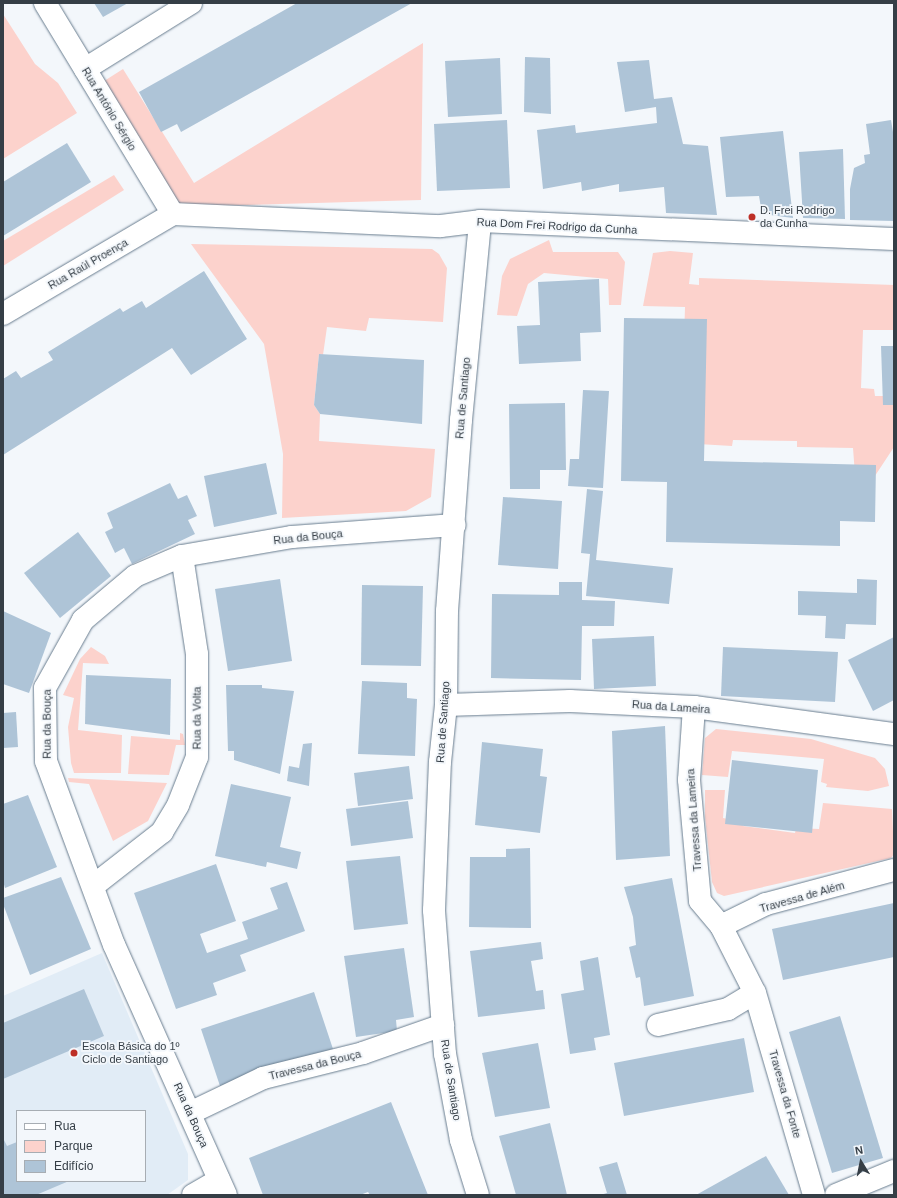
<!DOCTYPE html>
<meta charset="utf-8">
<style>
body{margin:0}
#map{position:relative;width:897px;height:1198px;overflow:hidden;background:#f3f7fb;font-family:Arial,sans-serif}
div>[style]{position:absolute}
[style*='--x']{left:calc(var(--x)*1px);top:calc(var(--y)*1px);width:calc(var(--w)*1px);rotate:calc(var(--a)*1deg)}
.built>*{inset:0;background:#e1ecf6}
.green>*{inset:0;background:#fcd2cc}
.building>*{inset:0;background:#aec4d7}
.roads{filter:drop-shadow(0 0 1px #697d8f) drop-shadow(0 0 1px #697d8f)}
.minor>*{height:22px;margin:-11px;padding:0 11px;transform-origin:11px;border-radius:11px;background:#fff}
.dots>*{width:11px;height:11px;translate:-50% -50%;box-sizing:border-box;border:2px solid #f3f7fb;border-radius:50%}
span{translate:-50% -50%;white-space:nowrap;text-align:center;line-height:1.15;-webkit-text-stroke:3.5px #f3f7fb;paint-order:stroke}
.street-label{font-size:11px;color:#353e46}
.poi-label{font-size:11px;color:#353e46}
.left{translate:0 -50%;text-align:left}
.frame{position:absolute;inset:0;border:4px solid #353e46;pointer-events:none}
.legend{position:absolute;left:16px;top:1110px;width:130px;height:72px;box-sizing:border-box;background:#f3f7fb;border:1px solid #a7adb3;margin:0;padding:5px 7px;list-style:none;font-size:12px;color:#353e46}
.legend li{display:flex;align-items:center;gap:8px;height:20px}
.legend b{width:20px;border:1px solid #a7adb3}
.north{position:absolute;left:841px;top:1142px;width:40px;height:40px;-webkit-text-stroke:3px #f3f7fb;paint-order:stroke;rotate:350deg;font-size:11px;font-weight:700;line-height:16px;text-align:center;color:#353e46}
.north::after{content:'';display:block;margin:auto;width:14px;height:18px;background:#353e46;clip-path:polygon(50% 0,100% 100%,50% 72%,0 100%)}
</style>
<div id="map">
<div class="built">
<i style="clip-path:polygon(evenodd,102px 953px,188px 1154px,188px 1180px,167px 1195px,3px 1195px,3px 996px,102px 953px,17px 1111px,145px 1111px,145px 1181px,17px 1181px,17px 1111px)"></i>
</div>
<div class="green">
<i style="clip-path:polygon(3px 14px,35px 64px,58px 83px,77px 113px,3px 159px)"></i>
<i style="clip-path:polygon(423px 43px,421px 200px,178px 207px,101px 83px,123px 69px,194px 183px)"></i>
<i style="clip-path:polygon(114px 175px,124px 190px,3px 266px,3px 241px)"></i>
<i style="clip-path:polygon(549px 240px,553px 252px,618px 252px,625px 262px,621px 305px,609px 305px,608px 279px,544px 273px,528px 284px,517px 316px,497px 315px,502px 276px,510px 259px)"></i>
<i style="clip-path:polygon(191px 244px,432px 249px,439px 254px,447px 268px,443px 322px,369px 318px,366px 331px,327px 327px,323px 355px,319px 354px,314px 405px,320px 414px,319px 441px,435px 449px,431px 497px,406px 511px,282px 518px,283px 454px,264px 344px)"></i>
<i style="clip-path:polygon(670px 251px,693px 253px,689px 284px,699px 285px,699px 278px,894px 285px,894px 330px,863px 330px,861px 388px,874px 389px,875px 396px,894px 396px,894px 447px,869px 485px,856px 488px,853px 448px,797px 447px,797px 441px,733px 440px,732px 446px,681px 443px,685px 307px,643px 306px,653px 253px)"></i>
<i style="clip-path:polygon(91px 647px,105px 656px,109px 664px,83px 663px,78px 730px,122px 735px,121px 773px,74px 773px,71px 763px,68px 727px,74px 698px,63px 695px,80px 659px)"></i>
<i style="clip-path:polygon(716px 729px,811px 739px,875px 758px,885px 769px,889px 786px,868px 791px,826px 787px,827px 784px,821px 782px,824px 759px,732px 751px,728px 777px,702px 775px,705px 738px)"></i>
<i style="clip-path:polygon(180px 733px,183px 734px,185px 745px,176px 745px,169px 775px,128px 774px,131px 736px,180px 740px)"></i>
<i style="clip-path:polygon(68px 778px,167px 783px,148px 821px,113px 841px,89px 784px,69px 782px)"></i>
<i style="clip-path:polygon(705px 790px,725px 790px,723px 818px,744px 822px,743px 826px,795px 833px,796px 828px,819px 829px,823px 803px,892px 809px,894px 854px,891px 858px,724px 896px,717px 893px,712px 882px,705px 817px)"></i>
</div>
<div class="building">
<i style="clip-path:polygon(94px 3px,128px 3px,103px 17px)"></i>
<i style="clip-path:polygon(297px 3px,412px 3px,181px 132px,177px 124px,161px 132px,139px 92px)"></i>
<i style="clip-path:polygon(525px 57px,550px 58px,551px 114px,524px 112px)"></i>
<i style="clip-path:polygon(500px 58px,502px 114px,448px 117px,445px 61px)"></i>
<i style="clip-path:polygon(649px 60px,654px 99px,672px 97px,683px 144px,708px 146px,717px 215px,666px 213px,664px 187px,619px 192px,619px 184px,582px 191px,581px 182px,543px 189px,537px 130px,575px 125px,576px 133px,657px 123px,656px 107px,625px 112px,617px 62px)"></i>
<i style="clip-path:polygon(507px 120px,510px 188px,437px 191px,434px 124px)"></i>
<i style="clip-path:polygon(891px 120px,894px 138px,894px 221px,850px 220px,850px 189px,854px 168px,865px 163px,864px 155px,870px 154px,866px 124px)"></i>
<i style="clip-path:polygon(783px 131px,793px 218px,762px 214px,759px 196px,726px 197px,720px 137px)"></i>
<i style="clip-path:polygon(67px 143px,91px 182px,3px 236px,3px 182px)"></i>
<i style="clip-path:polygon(843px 149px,845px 219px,803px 218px,799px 152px)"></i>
<i style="clip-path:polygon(204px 271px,247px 339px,191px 375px,172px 348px,3px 455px,3px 379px,16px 371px,21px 378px,53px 360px,48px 352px,120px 308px,123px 312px,142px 301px,146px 308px)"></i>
<i style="clip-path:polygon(599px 279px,601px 332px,580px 333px,581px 361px,519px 364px,517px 326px,540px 325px,538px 282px)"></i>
<i style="clip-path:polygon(624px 318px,707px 319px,704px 461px,876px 465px,875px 522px,840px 521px,840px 546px,666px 542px,667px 482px,621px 481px)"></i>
<i style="clip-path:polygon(881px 346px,894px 346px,894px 405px,883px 405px)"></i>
<i style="clip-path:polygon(319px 354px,424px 360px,422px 424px,320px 414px,314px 405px)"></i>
<i style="clip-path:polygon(583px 390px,609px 391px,603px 488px,568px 486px,570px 459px,579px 459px)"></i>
<i style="clip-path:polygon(565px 403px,566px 470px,540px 470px,540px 489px,510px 489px,509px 404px)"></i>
<i style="clip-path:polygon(266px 463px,277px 514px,214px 527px,204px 476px)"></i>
<i style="clip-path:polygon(170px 483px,178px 499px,187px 495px,197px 516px,188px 520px,195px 534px,132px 564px,124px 548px,115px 553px,105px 532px,113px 528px,107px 513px)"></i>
<i style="clip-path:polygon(587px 489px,603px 491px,596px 560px,673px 568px,669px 604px,586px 596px,590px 554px,581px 553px)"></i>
<i style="clip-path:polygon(503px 497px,562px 501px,558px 569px,498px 565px)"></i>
<i style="clip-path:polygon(78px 532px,111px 576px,60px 618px,24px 573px)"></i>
<i style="clip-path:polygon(280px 579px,292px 661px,228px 671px,215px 589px)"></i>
<i style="clip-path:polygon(857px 579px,877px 580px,876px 625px,846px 624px,845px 639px,825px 638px,826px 616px,798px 615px,798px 591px,857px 593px)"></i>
<i style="clip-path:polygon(559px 582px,582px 582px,582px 600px,615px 601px,614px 626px,582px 626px,581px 680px,491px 678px,492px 594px,559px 595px)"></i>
<i style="clip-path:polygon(362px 585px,423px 586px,421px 666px,361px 665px)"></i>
<i style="clip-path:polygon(3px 611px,51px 633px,29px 693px,3px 684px)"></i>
<i style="clip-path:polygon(654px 636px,656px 686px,594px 689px,592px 639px)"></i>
<i style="clip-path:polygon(894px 637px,894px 700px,873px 711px,848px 660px)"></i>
<i style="clip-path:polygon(723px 647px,838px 652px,835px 702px,721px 696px)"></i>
<i style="clip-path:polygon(86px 675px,171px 679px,170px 735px,85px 724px)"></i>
<i style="clip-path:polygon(362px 681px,407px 683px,407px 698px,417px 699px,415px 756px,358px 754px)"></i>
<i style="clip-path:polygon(226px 685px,262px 685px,262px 688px,294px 691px,280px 774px,234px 760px,234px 751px,228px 751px)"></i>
<i style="clip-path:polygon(16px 712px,18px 747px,3px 748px,3px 713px)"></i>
<i style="clip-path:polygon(665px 726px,670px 856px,616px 860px,612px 731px)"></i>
<i style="clip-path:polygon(482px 742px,543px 749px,540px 776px,547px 777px,540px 833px,475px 825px)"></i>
<i style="clip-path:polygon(312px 743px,309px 786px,287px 781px,289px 766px,299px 768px,303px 744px)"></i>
<i style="clip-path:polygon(732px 760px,818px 770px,812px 833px,725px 824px)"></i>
<i style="clip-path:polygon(409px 766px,413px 799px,358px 806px,354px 773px)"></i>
<i style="clip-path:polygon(231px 784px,291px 797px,280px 847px,301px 852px,297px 869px,267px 862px,266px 867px,215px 856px)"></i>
<i style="clip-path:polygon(28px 795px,57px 867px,5px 888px,3px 881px,3px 804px)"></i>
<i style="clip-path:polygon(408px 801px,413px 838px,351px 846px,346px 809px)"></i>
<i style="clip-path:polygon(530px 848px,531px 928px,469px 927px,470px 857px,506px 857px,506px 849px)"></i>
<i style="clip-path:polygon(400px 856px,408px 924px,354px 930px,346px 861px)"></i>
<i style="clip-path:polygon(216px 864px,236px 921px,200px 934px,207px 953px,248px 939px,242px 922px,278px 909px,270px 888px,287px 882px,305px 931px,240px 955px,246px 971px,213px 983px,217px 995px,176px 1009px,134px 893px)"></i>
<i style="clip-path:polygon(61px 877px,91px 949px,30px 975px,3px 904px,3px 898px)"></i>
<i style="clip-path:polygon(672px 878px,694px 996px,644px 1006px,640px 977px,636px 978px,629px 947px,636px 945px,633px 917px,624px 887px)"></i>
<i style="clip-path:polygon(894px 903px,894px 957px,783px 980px,772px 929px)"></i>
<i style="clip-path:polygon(541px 942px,543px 959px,531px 961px,536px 991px,543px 990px,545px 1009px,478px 1017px,470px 951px)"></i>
<i style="clip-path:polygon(404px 948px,414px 1017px,396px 1020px,397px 1031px,356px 1037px,344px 956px)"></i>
<i style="clip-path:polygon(598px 957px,610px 1035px,594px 1038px,596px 1050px,570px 1054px,561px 994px,584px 990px,580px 961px)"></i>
<i style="clip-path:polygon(84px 989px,104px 1036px,3px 1079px,3px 1023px)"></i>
<i style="clip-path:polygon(314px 992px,333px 1049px,220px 1086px,201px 1029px)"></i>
<i style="clip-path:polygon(840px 1016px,883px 1158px,832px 1173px,789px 1032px)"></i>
<i style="clip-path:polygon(744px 1038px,754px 1092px,624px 1116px,614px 1063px)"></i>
<i style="clip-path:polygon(538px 1043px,550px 1108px,495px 1117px,482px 1053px)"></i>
<i style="clip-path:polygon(391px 1102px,428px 1195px,370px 1195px,368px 1192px,360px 1195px,263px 1195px,249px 1158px)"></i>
<i style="clip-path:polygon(550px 1123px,567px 1195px,516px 1195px,499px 1136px)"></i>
<i style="clip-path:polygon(3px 1138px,7px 1146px,17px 1142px,17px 1181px,69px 1181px,36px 1195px,3px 1195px)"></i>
<i style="clip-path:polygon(766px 1156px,789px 1195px,696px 1195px)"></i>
<i style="clip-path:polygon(617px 1162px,627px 1195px,600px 1195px,607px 1193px,599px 1167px)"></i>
</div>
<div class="roads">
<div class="minor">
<i style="--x:45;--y:3;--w:247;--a:58.8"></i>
<i style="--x:85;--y:69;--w:125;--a:-31.9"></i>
<i style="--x:173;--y:214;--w:268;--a:2.6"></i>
<i style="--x:441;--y:226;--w:39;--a:-7"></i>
<i style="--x:480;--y:221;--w:414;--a:2.5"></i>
<i style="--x:3;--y:314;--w:197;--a:-30.5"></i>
<i style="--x:446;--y:705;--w:124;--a:-1.8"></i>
<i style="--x:570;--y:701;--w:124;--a:2.8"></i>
<i style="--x:694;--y:707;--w:202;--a:7.7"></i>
<i style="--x:694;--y:707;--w:73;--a:93.9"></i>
<i style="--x:689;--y:780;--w:121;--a:84.8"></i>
<i style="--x:700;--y:901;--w:33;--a:50"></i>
<i style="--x:721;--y:926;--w:75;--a:63.1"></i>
<i style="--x:755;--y:993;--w:210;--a:73.7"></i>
<i style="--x:93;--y:886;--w:88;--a:-38"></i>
<i style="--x:162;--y:832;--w:31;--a:-59"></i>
<i style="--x:178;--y:805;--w:52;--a:-68.4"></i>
<i style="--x:197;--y:757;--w:103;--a:-90"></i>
<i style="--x:197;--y:654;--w:99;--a:-98.7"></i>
<i style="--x:721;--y:926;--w:50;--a:-26.1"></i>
<i style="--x:766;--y:904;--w:132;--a:-14.9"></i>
<i style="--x:658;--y:1025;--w:72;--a:-12.9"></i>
<i style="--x:728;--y:1009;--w:31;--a:-31"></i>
<i style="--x:190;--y:1113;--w:81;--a:-25.6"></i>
<i style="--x:263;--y:1078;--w:103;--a:-14"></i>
<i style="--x:363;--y:1053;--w:85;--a:-19.3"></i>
<i style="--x:193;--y:1195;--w:30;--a:-30"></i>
<i style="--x:226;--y:1195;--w:274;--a:-114.1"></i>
<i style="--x:114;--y:945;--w:196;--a:-110.3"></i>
<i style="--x:46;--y:761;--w:73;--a:-90.8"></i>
<i style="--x:45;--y:688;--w:78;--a:-60.8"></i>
<i style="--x:83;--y:620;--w:68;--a:-40.2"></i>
<i style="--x:135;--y:576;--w:51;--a:-23.1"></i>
<i style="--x:182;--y:556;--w:112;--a:-9.8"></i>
<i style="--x:292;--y:537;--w:163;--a:-4.2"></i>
<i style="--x:478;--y:1195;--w:58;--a:-107.2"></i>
<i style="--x:461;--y:1140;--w:87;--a:-100.5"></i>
<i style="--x:445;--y:1054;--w:144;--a:-94.4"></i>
<i style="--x:434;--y:910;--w:148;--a:-87.7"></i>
<i style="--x:440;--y:762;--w:57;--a:-84"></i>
<i style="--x:446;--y:705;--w:94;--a:-89.4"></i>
<i style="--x:447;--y:611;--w:192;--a:-85.8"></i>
<i style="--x:461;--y:420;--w:200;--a:-84.5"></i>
<i style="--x:836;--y:1195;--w:63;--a:-22.5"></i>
</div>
</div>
<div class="dots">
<i style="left:752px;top:217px;background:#bd2f27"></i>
<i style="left:74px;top:1053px;background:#bd2f27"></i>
</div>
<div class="street-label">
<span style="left:109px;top:109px;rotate:59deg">Rua António Sérgio</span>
<span style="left:557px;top:226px;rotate:3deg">Rua Dom Frei Rodrigo da Cunha</span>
<span style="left:88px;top:264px;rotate:-30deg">Rua Raúl Proença</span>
<span style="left:463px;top:398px;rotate:-85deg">Rua de Santiago</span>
<span style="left:308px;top:537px;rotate:-6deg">Rua da Bouça</span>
<span style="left:671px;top:707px;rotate:4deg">Rua da Lameira</span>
<span style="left:197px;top:718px;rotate:-90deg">Rua da Volta</span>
<span style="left:443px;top:722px;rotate:-86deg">Rua de Santiago</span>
<span style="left:47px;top:724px;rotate:-90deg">Rua da Bouça</span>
<span style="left:694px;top:820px;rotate:-94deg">Travessa da Lameira</span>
<span style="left:802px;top:897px;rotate:-16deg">Travessa de Além</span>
<span style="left:315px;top:1065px;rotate:-14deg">Travessa da Bouça</span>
<span style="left:451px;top:1080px;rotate:81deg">Rua de Santiago</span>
<span style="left:785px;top:1094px;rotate:74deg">Travessa da Fonte</span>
<span style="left:191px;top:1115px;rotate:66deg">Rua da Bouça</span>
</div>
<div class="poi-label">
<span class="left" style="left:760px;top:217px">D. Frei Rodrigo<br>da Cunha</span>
<span class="left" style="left:82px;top:1053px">Escola Básica do 1º<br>Ciclo de Santiago</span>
</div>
<div class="frame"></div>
<ul class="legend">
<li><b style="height:5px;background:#fff"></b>Rua</li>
<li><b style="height:11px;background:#fcd2cc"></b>Parque</li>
<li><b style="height:11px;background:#aec4d7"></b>Edifício</li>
</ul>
<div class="north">N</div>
</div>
